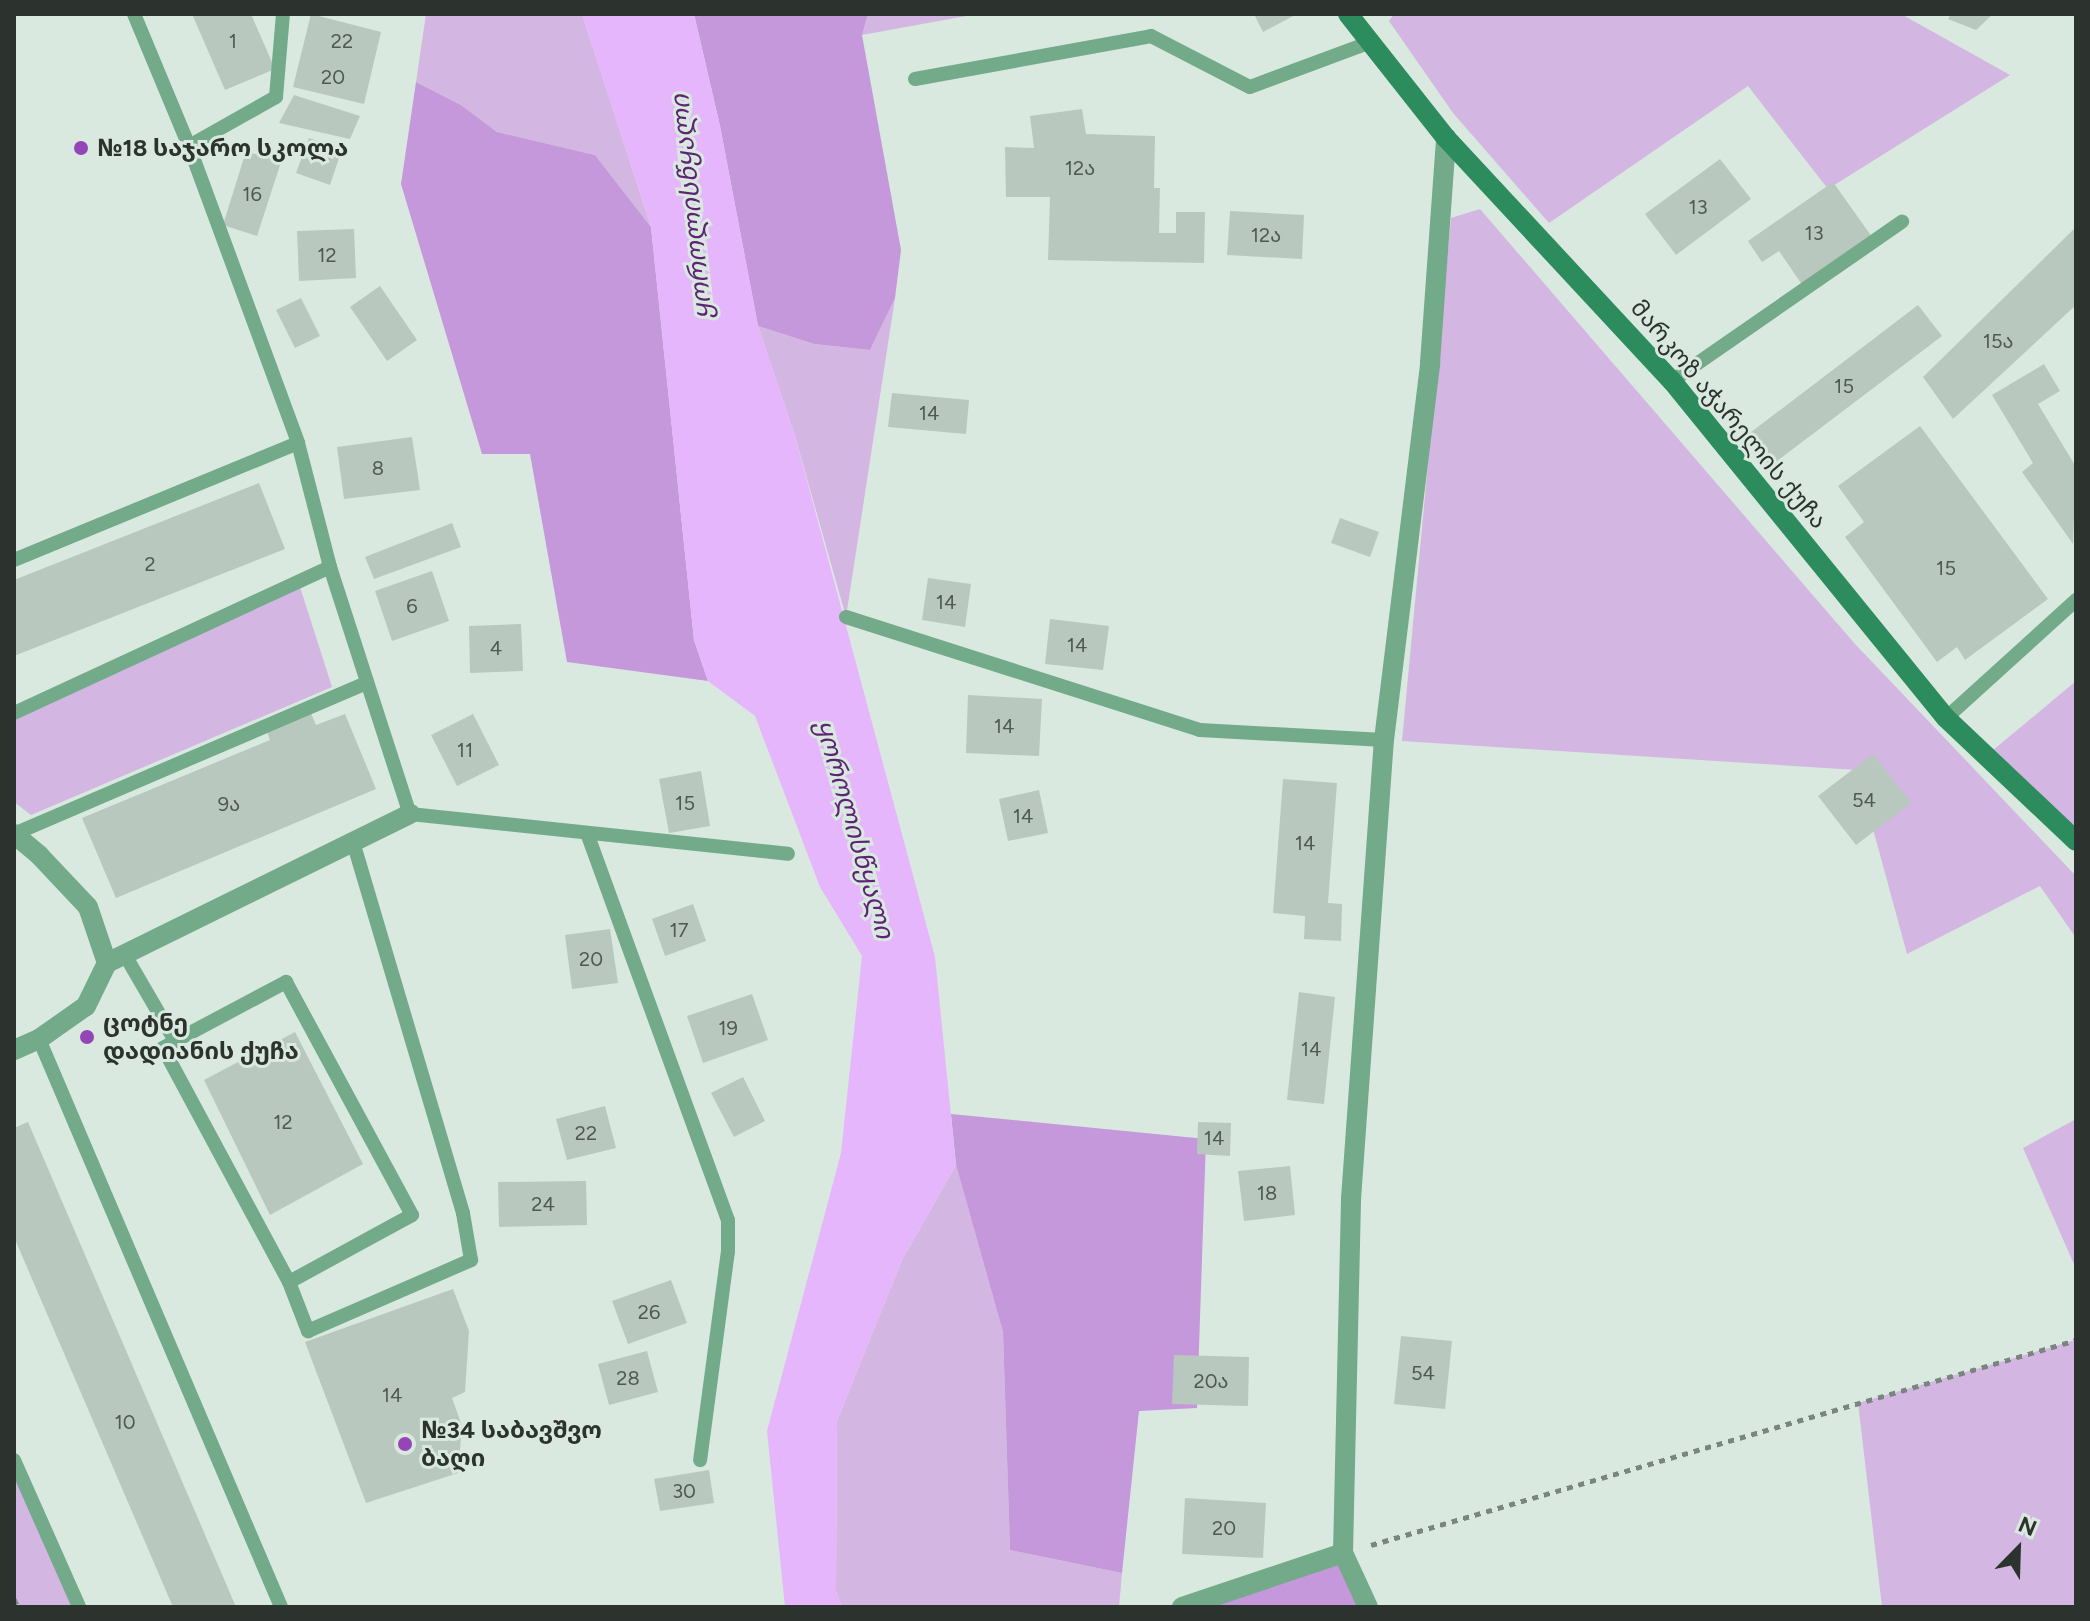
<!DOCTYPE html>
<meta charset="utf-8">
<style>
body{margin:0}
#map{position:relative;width:2090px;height:1621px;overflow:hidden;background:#d9e9df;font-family:Figtree,"Noto Sans Georgian",sans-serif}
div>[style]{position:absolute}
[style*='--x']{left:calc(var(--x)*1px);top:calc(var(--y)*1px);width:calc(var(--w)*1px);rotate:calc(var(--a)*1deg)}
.green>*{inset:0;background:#d4b6e2}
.forest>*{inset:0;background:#c597db}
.water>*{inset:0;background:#e5b6fc}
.building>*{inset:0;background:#b9c8be}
.path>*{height:5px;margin-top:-2.5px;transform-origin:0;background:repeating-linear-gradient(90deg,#7b857f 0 6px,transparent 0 12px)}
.lane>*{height:14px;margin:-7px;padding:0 7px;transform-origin:7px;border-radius:7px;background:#73aa89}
.street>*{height:20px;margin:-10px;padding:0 10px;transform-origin:10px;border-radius:10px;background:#73aa89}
.secondary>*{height:20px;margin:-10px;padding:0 10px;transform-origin:10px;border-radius:10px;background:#2d8c5e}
.dots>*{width:22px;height:22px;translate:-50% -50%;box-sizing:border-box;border:4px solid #d9e9df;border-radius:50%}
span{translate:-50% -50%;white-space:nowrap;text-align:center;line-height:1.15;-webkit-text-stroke:6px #d9e9df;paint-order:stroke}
.number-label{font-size:20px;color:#4f5852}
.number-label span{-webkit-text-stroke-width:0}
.poi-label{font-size:24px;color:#2c322e;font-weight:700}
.left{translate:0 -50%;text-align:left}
.street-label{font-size:24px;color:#2c322e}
.water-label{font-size:26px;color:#5d2474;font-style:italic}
.frame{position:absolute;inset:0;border:16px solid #2c322e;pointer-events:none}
.north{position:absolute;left:1978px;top:1509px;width:80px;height:80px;-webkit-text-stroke:6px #d9e9df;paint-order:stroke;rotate:23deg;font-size:22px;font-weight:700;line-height:32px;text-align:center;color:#2c322e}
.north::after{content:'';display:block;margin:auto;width:28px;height:36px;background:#2c322e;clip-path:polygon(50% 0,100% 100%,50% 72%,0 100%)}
</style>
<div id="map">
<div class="green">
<i style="clip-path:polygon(426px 14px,582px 14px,651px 227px,595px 155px,497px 132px,461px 105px,416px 82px)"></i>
<i style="clip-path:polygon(868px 14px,977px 14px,862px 35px)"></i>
<i style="clip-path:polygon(1394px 14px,1901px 14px,2010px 75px,1828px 189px,1748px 86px,1549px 223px,1453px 113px,1389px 21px)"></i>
<i style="clip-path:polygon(1480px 209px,1855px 644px,2076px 876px,2076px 938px,2040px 886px,1907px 954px,1857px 770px,1402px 741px,1451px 218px)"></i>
<i style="clip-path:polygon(895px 298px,846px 617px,795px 436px,758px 326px,814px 344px,870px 350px)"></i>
<i style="clip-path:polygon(300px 587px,332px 687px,31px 815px,14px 802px,14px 719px)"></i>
<i style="clip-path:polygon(2076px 681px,2076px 841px,1986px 756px)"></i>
<i style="clip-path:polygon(2076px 1119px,2076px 1269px,2023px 1148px)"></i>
<i style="clip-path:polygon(956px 1165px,1003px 1332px,1010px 1550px,1122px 1573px,1119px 1607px,842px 1607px,836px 1591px,837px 1421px,902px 1260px)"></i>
<i style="clip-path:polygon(2076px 1340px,2076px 1607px,1882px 1607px,1858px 1403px)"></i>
<i style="clip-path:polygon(14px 1474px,73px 1607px,14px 1607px)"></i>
</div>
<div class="forest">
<i style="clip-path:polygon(694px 14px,868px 14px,862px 35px,901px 250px,895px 298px,870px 350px,814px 344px,758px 326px,720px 126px)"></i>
<i style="clip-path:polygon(416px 82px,461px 105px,497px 132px,595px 155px,651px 227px,694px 640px,708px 681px,567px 662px,530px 454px,482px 454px,401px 184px)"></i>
<i style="clip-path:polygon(951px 1114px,1206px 1139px,1197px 1408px,1139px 1411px,1122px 1573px,1010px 1550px,1003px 1332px,956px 1165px)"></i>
<i style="clip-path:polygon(1343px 1553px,1368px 1607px,1182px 1607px)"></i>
</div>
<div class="water">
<i style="clip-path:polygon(582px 14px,694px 14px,720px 126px,758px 325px,795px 436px,935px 957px,956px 1165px,902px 1260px,837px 1421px,836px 1591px,842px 1607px,785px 1607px,767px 1431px,841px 1153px,862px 956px,820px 887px,755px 716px,708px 681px,694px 640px,651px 227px)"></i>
</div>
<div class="building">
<i style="clip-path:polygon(192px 14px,251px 14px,275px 69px,225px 90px)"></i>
<i style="clip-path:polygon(311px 14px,381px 32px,364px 104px,293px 87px)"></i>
<i style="clip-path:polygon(1254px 14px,1297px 14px,1263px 32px)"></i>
<i style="clip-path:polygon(1951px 14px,1993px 14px,1976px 30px,1948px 19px)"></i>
<i style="clip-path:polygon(294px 95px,360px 116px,350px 139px,279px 123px)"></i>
<i style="clip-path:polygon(1082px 109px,1086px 134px,1155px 136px,1154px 188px,1160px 188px,1159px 233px,1176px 233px,1176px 212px,1205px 212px,1204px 263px,1048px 260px,1050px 197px,1006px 197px,1005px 147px,1034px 148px,1030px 116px)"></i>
<i style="clip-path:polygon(309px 138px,342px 149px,330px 185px,296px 173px)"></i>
<i style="clip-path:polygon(246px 151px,281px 162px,257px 236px,223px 225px)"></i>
<i style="clip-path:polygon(1720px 159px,1751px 199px,1676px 255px,1645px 214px)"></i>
<i style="clip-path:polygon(1833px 182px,1872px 237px,1803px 286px,1779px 251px,1762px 262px,1748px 241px)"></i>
<i style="clip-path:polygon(1230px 211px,1304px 215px,1302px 259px,1227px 255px)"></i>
<i style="clip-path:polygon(2076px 227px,2076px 305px,1953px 419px,1923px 377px)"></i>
<i style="clip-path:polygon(354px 229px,356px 278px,299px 281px,297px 231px)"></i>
<i style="clip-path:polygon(380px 286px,417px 340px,387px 361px,350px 307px)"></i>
<i style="clip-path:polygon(301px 298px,320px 336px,295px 348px,276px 310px)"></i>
<i style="clip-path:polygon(1918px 305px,1942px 336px,1769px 467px,1746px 436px)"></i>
<i style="clip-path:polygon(2044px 364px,2060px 391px,2038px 404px,2076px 467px,2073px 544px,2022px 472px,2033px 463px,1992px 395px)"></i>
<i style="clip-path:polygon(892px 393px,969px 400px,966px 434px,888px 427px)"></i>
<i style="clip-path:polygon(1920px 426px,2048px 599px,1965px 660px,1957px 647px,1937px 662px,1845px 537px,1864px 522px,1838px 486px)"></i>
<i style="clip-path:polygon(412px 437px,420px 490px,344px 499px,337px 447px)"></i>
<i style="clip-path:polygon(259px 483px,285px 549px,14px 656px,14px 580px)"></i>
<i style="clip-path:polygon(1340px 518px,1379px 532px,1370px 557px,1331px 543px)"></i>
<i style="clip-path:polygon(452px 523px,461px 547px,374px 579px,365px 557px)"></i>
<i style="clip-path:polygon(432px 571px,449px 621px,392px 641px,375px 591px)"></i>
<i style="clip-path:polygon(928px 578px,971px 584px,965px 627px,922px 620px)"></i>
<i style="clip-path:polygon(1050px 619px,1109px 626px,1103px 670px,1045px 664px)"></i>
<i style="clip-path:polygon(521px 624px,523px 671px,470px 673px,469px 626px)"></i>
<i style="clip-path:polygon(968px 695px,1042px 699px,1039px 756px,966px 753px)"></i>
<i style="clip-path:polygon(310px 711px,316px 725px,345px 714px,376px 789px,116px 898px,82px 818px,270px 740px,266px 729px)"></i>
<i style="clip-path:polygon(473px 714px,499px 765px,457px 786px,431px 735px)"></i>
<i style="clip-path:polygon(1873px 754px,1911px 803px,1856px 845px,1818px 796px)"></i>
<i style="clip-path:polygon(701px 771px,710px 826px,669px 833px,659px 779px)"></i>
<i style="clip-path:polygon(1283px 779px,1337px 783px,1328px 903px,1342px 904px,1341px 941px,1304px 939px,1305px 916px,1273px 913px)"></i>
<i style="clip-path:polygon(1039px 790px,1048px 833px,1008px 841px,999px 799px)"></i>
<i style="clip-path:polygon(693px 904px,706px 941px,665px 956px,652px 919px)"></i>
<i style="clip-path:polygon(610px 929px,618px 983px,572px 989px,565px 935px)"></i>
<i style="clip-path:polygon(1299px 992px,1335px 997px,1324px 1104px,1287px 1100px)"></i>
<i style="clip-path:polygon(752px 994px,768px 1040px,703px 1063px,687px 1016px)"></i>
<i style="clip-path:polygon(295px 1032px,363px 1164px,270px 1215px,204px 1080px)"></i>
<i style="clip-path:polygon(743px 1077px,765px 1121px,734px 1137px,711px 1093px)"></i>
<i style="clip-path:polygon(605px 1106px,616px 1148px,567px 1160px,556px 1119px)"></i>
<i style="clip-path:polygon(28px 1122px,236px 1607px,173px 1607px,14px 1237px,14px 1128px)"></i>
<i style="clip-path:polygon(1198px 1122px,1231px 1123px,1230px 1156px,1197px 1154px)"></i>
<i style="clip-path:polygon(1290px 1166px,1295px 1215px,1244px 1221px,1238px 1171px)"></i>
<i style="clip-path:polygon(586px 1181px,587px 1225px,499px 1227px,498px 1182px)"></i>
<i style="clip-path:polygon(671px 1280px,687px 1323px,628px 1344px,612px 1301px)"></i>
<i style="clip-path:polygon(453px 1289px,469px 1331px,465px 1392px,452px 1398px,462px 1426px,458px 1473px,366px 1503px,305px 1342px)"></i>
<i style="clip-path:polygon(1401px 1336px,1452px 1341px,1445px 1409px,1394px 1404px)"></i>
<i style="clip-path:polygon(647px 1351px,658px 1392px,609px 1405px,598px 1364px)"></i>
<i style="clip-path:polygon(1174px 1355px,1249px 1357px,1248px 1406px,1172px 1404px)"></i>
<i style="clip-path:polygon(709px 1470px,714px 1503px,660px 1511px,654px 1479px)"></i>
<i style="clip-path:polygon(1185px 1498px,1266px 1503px,1263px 1558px,1182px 1554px)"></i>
</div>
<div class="path">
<i style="--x:1371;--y:1545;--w:734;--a:-16.21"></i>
<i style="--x:14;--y:1599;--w:9;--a:63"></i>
</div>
<div class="lane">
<i style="--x:134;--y:14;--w:143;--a:67.4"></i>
<i style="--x:189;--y:146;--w:316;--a:69.8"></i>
<i style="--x:298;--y:443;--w:128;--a:75.5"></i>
<i style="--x:330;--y:567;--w:260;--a:72.1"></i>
<i style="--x:410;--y:814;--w:380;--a:6"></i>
<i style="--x:915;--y:79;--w:240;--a:-10.3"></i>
<i style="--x:1151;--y:36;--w:111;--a:27.3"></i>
<i style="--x:1250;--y:87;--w:129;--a:-20.4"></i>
<i style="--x:189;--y:146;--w:100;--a:-29.4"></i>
<i style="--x:276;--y:97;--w:83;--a:-85.2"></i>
<i style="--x:1672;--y:381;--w:280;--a:-34.7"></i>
<i style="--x:14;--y:560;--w:307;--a:-22.4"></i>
<i style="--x:846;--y:617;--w:372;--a:17.7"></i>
<i style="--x:1200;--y:730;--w:184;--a:3.1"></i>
<i style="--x:14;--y:713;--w:348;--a:-24.8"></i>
<i style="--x:1946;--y:718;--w:176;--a:-42.2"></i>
<i style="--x:587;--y:833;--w:412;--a:70"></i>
<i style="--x:728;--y:1220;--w:31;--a:90"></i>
<i style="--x:728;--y:1251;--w:211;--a:97.6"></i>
<i style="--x:14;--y:834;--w:384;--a:-23.2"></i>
<i style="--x:125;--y:955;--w:99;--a:59.8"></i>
<i style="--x:175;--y:1041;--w:126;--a:-28"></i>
<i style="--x:286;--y:982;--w:265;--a:61.6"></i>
<i style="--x:412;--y:1215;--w:140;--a:151.4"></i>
<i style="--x:289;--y:1282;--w:266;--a:-118.3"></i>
<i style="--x:163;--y:1048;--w:14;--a:-30"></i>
<i style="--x:39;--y:1039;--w:617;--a:66.92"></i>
<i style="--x:289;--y:1282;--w:53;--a:68.8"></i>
<i style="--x:308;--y:1331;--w:178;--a:-23.5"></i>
<i style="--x:471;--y:1260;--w:48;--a:-99.7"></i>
<i style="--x:463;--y:1213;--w:387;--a:-106.5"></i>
<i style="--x:14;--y:1460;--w:161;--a:66.1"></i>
</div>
<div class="street">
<i style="--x:14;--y:834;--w:33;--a:40"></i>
<i style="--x:39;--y:855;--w:71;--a:46.7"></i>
<i style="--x:88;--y:907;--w:59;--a:71.3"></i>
<i style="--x:14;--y:1050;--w:27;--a:-24"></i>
<i style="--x:39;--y:1039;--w:57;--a:-35.1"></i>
<i style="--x:86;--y:1006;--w:48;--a:-64"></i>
<i style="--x:107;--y:963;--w:338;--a:-26.2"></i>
<i style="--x:1182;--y:1607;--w:170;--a:-18.5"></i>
<i style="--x:1368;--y:1607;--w:60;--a:-114.8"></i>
<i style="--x:1343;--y:1553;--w:354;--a:-88.7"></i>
<i style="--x:1351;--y:1199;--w:460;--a:-85.9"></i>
<i style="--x:1384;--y:740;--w:380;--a:-83"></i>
<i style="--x:1430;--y:363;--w:226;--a:-85.9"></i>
</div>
<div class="secondary">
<i style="--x:1348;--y:14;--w:158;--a:51.7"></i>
<i style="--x:1446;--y:138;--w:332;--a:47.1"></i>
<i style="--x:1672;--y:381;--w:434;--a:50.9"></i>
<i style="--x:1946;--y:718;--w:179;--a:43.4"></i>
</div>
<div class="dots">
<i style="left:81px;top:148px;background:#9546b6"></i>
<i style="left:87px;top:1037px;background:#9546b6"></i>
<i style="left:405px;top:1444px;background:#9546b6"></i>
</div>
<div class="number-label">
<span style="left:233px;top:41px">1</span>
<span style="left:342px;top:41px">22</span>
<span style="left:333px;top:77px">20</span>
<span style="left:1080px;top:168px">12ა</span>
<span style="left:252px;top:194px">16</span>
<span style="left:1698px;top:207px">13</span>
<span style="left:1814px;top:233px">13</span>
<span style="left:1266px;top:235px">12ა</span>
<span style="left:327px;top:255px">12</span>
<span style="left:1998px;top:341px">15ა</span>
<span style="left:1844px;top:386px">15</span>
<span style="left:929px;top:413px">14</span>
<span style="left:378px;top:468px">8</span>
<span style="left:150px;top:564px">2</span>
<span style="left:1946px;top:568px">15</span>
<span style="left:946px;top:602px">14</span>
<span style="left:412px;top:606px">6</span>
<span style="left:1077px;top:645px">14</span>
<span style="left:496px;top:648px">4</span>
<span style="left:1004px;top:726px">14</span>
<span style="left:465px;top:750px">11</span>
<span style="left:1864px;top:800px">54</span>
<span style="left:685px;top:803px">15</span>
<span style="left:229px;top:804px">9ა</span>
<span style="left:1023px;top:816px">14</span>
<span style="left:1305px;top:843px">14</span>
<span style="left:679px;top:930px">17</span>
<span style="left:591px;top:959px">20</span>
<span style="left:728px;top:1028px">19</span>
<span style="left:1311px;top:1049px">14</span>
<span style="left:283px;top:1122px">12</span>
<span style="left:586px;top:1133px">22</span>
<span style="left:1214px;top:1138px">14</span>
<span style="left:1267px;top:1193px">18</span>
<span style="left:543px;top:1204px">24</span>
<span style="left:649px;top:1312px">26</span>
<span style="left:1423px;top:1373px">54</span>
<span style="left:628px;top:1378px">28</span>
<span style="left:1211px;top:1381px">20ა</span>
<span style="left:392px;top:1395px">14</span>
<span style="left:125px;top:1422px">10</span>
<span style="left:684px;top:1491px">30</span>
<span style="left:1224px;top:1528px">20</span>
</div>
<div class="poi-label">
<span class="left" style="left:97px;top:148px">№18 საჯარო სკოლა</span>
<span class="left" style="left:103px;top:1037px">ცოტნე<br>დადიანის ქუჩა</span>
<span class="left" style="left:421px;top:1444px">№34 საბავშვო<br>ბაღი</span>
</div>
<div class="street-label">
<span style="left:1729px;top:414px;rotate:50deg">მარკოზ აჭარელის ქუჩა</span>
</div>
<div class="water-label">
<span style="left:692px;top:207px;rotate:-96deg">ყოროლისწყალი</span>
<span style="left:854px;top:829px;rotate:74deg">ყოროლისწყალი</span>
</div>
<div class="frame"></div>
<div class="north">N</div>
</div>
